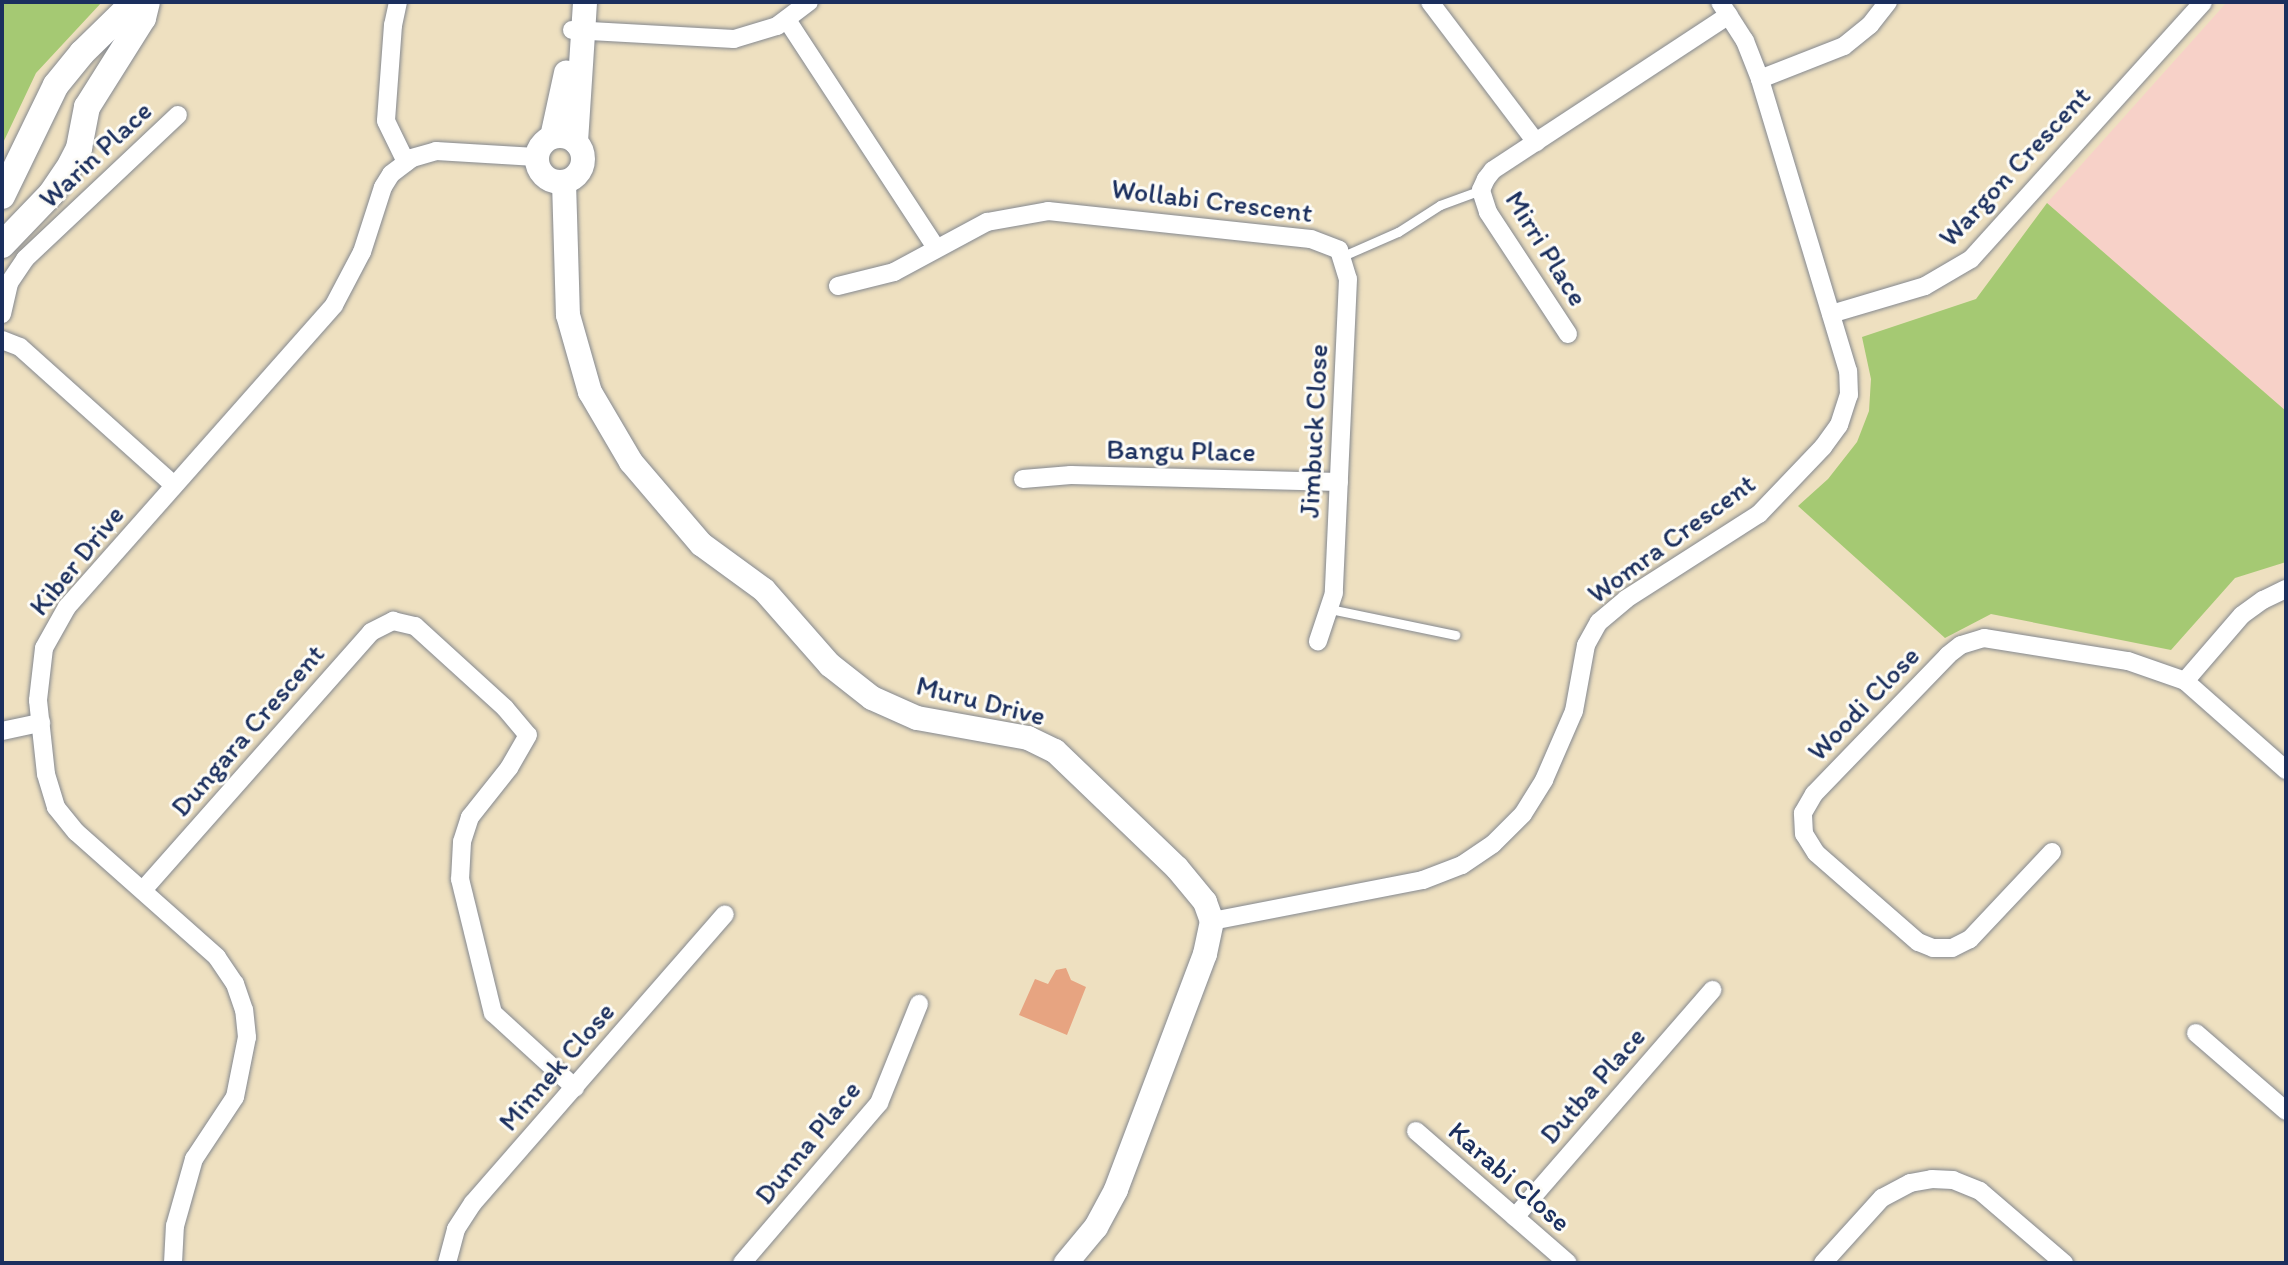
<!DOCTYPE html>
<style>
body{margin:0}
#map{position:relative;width:2288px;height:1265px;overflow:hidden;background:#eee0c0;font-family:Itim,sans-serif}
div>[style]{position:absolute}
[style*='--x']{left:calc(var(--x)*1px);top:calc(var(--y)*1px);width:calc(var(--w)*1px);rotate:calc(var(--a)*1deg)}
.built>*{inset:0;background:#f7d1c8}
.green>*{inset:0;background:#a5c973}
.building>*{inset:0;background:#e7a481}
.roads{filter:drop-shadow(0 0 2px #84888f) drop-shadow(0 0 2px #84888f)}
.service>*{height:9px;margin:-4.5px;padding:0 4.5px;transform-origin:4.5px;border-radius:4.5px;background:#fff}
.minor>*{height:18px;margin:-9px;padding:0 9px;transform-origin:9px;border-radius:9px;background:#fff}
.tertiary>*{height:24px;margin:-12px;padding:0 12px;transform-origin:12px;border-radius:12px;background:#fff}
.tertiary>.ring{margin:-12px;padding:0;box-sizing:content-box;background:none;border:24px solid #fff;border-radius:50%}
.secondary>*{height:26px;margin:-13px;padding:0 13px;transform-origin:13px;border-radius:13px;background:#fff}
span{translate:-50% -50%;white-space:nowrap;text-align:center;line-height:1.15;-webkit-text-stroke:6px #fdfcf7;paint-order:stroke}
.street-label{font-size:28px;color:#1b2f5e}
.frame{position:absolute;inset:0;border:4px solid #1b2f5e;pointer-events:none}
</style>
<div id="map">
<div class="built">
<i style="clip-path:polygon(2227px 2px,2286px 2px,2286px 411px,2047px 203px)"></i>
</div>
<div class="green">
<i style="clip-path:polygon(2px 2px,102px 2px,36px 73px,2px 145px)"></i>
<i style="clip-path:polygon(2047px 203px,2286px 411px,2286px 562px,2235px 578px,2171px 650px,1991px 614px,1945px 638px,1798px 506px,1828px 479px,1857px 442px,1869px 411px,1871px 379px,1862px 337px,1976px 299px)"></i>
</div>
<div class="building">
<i style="clip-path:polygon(1066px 968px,1071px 980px,1086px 987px,1067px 1035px,1019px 1015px,1035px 979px,1048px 984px,1056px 970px)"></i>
</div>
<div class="roads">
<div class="service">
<i style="--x:1343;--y:256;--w:60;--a:-23.6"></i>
<i style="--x:1398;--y:232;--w:50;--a:-32.7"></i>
<i style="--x:1440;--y:205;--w:44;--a:-20.1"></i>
<i style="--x:1330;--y:609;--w:128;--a:11.7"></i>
</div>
<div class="minor">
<i style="--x:398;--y:2;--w:24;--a:102"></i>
<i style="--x:393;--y:25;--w:96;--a:94.2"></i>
<i style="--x:386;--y:121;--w:46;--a:64"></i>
<i style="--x:1430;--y:2;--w:176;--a:52.9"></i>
<i style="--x:787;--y:20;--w:272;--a:56.8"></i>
<i style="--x:572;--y:30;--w:162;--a:3.2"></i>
<i style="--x:734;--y:39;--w:45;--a:-16.8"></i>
<i style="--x:777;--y:26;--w:40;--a:-37"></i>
<i style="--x:1760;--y:79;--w:90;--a:-21.4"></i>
<i style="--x:1844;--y:46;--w:33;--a:-39"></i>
<i style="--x:1870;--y:25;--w:29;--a:-52"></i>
<i style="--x:838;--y:286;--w:58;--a:-14"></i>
<i style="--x:894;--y:272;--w:106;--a:-28.3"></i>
<i style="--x:987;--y:222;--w:62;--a:-10.2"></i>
<i style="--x:1048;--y:211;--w:264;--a:6.1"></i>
<i style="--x:1311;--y:239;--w:30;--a:21"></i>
<i style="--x:1339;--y:250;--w:30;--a:73"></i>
<i style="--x:1348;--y:279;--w:314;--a:92.6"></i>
<i style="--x:1334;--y:593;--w:51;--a:108.4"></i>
<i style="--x:2;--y:314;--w:32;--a:-77"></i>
<i style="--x:9;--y:283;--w:29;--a:-56"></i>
<i style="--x:25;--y:259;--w:210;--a:-43.3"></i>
<i style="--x:1831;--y:314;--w:98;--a:-16.6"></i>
<i style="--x:1925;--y:286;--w:53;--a:-30.4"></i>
<i style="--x:1971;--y:259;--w:346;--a:-47.9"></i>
<i style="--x:1568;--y:334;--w:146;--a:-123.3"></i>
<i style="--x:1488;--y:212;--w:23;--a:-108"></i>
<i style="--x:1481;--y:190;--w:12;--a:-66"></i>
<i style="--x:1486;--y:179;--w:11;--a:-52"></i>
<i style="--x:1493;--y:170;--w:282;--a:-33.3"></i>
<i style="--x:2;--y:340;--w:19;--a:21"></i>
<i style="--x:20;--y:347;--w:207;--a:41.9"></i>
<i style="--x:1023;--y:479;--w:48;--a:-4.8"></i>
<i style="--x:1071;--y:475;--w:268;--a:1.5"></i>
<i style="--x:2185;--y:681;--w:87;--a:-49.2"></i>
<i style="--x:2242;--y:615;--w:26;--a:-36"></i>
<i style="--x:2263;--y:600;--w:25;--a:-26"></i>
<i style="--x:2;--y:731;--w:40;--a:-12"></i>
<i style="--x:2052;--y:852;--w:120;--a:133.3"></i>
<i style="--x:1970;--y:939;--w:20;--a:153"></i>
<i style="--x:1952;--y:948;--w:19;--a:180"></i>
<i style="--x:1933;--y:948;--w:16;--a:-158"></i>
<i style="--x:1918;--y:942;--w:135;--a:-138.9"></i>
<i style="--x:1816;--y:853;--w:22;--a:-122"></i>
<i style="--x:1804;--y:834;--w:21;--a:-93"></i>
<i style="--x:1803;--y:813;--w:22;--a:-60"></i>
<i style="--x:1814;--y:794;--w:193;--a:-46"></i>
<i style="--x:1948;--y:655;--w:16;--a:-38"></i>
<i style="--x:1961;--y:645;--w:24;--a:-17"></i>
<i style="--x:1984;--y:638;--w:146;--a:9.1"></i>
<i style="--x:2128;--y:661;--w:60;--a:19.3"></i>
<i style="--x:2185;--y:681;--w:135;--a:41.4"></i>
<i style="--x:143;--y:890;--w:344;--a:-48.5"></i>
<i style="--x:371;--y:632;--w:25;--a:-27"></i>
<i style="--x:393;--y:621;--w:23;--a:13"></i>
<i style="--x:415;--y:626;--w:122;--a:42.3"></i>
<i style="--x:505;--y:708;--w:35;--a:50"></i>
<i style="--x:528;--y:735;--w:38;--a:120"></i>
<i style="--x:509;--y:768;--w:63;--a:128.5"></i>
<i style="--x:470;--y:817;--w:26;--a:108"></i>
<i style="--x:462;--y:842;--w:37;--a:93"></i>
<i style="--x:460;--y:879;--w:138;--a:76.2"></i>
<i style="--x:493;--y:1013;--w:111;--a:42.4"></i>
<i style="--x:1212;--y:921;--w:215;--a:-11"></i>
<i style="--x:1423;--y:880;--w:42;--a:-21"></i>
<i style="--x:1462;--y:865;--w:37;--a:-34"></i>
<i style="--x:1493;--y:844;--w:42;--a:-45"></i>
<i style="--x:1523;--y:814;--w:40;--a:-58"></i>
<i style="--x:1544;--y:780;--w:75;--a:-66.5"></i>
<i style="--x:1574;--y:711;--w:67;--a:-79.7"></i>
<i style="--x:1586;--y:645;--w:26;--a:-61"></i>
<i style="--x:1599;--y:622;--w:35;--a:-40"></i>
<i style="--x:1626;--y:599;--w:158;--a:-32.6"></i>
<i style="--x:1759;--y:514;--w:93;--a:-46.3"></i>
<i style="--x:1823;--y:447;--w:27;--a:-54"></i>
<i style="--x:1839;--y:425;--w:32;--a:-72"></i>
<i style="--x:1849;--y:395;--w:24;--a:-92"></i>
<i style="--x:1848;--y:371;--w:305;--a:-106.8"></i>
<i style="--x:1760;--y:79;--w:41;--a:-111.5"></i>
<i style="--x:1745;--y:41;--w:46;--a:-122.7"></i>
<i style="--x:2196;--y:1033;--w:119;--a:40.9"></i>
<i style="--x:1416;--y:1131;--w:201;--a:41"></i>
<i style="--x:1515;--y:1217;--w:301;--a:-49"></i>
<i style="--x:173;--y:1263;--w:37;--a:-87"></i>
<i style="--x:175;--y:1226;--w:70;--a:-74.2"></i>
<i style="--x:194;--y:1159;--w:74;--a:-56.5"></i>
<i style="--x:235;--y:1097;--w:61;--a:-78.7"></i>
<i style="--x:247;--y:1037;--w:27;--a:-96"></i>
<i style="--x:244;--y:1010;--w:28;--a:-109"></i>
<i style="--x:235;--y:984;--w:32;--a:-124"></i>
<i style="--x:217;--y:957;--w:188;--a:-138.4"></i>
<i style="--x:76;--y:832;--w:32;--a:-129"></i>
<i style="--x:56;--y:807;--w:34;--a:-107"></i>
<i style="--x:46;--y:774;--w:74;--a:-96.2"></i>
<i style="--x:38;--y:700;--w:52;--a:-83.4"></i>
<i style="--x:44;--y:648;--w:47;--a:-60.7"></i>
<i style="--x:67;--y:607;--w:403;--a:-48.5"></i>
<i style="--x:334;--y:305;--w:60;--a:-62.2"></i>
<i style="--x:362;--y:252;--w:68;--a:-72.1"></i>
<i style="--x:383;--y:187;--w:15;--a:-58"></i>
<i style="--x:391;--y:174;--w:26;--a:-37"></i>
<i style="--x:412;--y:158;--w:25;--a:-16"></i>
<i style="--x:436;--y:151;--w:100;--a:3.4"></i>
<i style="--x:447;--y:1263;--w:35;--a:-75"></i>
<i style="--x:456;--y:1229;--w:31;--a:-57"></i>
<i style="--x:473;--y:1203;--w:383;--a:-48.9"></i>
<i style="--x:742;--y:1263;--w:211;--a:-49.4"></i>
<i style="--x:879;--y:1103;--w:107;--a:-68"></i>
<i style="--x:1823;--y:1263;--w:88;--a:-47.8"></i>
<i style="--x:1882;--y:1198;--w:32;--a:-28"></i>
<i style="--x:1910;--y:1183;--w:22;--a:-10"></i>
<i style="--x:1932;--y:1179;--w:21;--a:3"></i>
<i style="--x:1953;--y:1180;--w:29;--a:22"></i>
<i style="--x:1980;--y:1191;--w:111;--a:40.6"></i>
</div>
<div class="tertiary">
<i class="ring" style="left:537px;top:136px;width:22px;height:22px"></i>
<i style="--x:552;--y:137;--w:66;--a:-77.7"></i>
<i style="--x:576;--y:142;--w:140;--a:-86.3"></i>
<i style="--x:564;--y:182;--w:133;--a:88.3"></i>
<i style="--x:568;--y:315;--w:80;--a:74.1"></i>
<i style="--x:590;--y:392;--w:81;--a:59.6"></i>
<i style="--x:631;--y:462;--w:108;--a:49.5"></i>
<i style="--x:701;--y:544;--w:78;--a:36.1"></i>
<i style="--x:764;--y:590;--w:100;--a:48.7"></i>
<i style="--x:830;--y:665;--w:53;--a:38.2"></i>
<i style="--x:872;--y:698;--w:49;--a:24"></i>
<i style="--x:917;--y:718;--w:113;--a:10.2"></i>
<i style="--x:1028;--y:738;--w:30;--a:26"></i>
<i style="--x:1055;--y:751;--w:169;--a:43.8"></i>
<i style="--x:1177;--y:868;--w:44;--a:50.5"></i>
<i style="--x:1205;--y:902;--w:20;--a:70"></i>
<i style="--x:1212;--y:921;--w:34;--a:102"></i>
<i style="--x:1205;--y:954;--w:252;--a:110.7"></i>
<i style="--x:1116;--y:1190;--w:42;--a:118.4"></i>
<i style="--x:1096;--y:1227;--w:47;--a:129.8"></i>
</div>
<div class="secondary">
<i style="--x:2;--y:196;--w:123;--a:-64.1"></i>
<i style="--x:56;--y:85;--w:41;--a:-50.9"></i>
<i style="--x:82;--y:53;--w:73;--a:-44.4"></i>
<i style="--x:2;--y:245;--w:71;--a:-46.1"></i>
<i style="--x:51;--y:194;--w:36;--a:-56"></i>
<i style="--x:71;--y:164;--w:18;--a:-63"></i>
<i style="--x:79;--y:148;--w:42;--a:-79"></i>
<i style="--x:87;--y:107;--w:105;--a:-57.8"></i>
<i style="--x:143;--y:18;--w:16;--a:-76"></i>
</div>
</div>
<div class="street-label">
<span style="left:95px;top:154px;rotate:-43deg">Warin Place</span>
<span style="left:2014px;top:166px;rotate:-47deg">Wargon Crescent</span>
<span style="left:1212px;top:200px;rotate:7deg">Wollabi Crescent</span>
<span style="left:1547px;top:248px;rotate:58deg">Mirri Place</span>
<span style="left:1313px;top:431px;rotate:-87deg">Jimbuck Close</span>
<span style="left:1181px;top:450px;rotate:1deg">Bangu Place</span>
<span style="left:1671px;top:538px;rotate:-36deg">Womra Crescent</span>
<span style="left:76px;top:560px;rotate:-51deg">Kiber Drive</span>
<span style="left:981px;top:700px;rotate:14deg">Muru Drive</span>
<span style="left:1863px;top:703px;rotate:-46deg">Woodi Close</span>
<span style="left:247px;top:730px;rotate:-49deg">Dungara Crescent</span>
<span style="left:556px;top:1066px;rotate:-49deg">Minnek Close</span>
<span style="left:1592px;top:1085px;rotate:-49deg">Dutba Place</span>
<span style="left:807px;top:1142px;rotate:-51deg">Dunna Place</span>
<span style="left:1510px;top:1176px;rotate:41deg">Karabi Close</span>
</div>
<div class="frame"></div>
</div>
